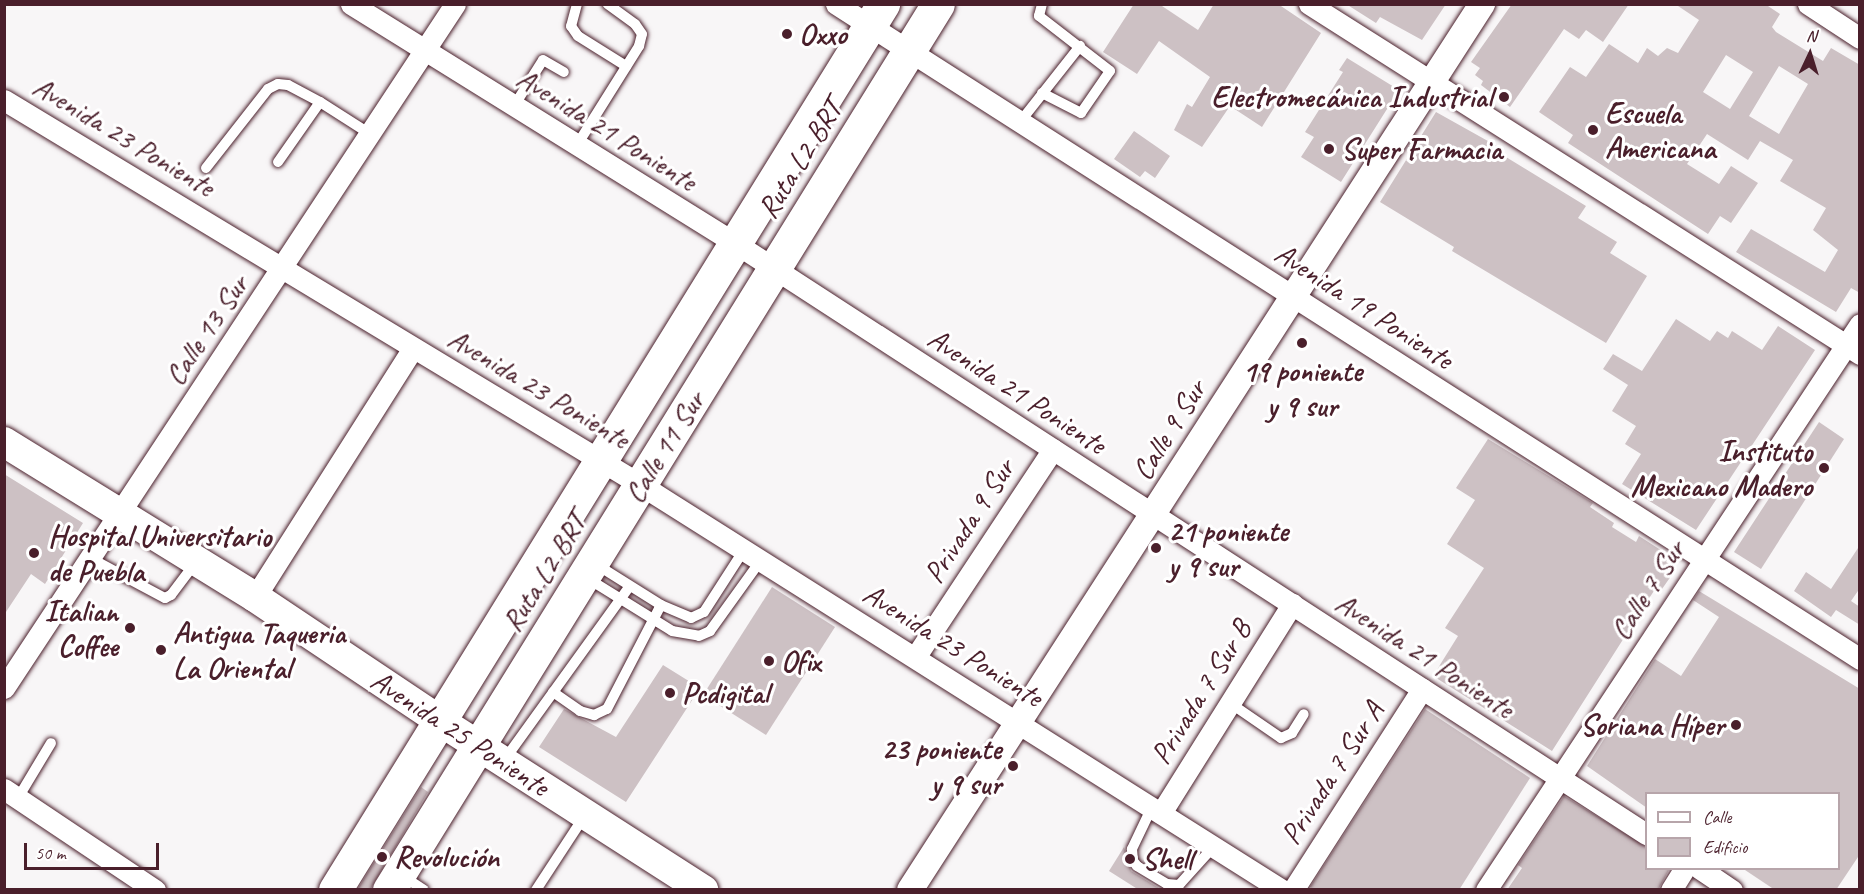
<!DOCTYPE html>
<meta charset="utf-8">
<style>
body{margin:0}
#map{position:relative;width:1864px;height:894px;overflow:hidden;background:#f8f6f7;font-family:Caveat,sans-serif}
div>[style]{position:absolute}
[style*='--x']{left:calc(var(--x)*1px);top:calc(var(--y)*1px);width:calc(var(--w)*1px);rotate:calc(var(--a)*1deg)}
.building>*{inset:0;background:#cdc1c4}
.roads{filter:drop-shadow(0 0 2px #4a1f2b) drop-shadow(0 0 2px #4a1f2b)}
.service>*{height:10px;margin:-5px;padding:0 5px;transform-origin:5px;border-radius:5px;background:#fff}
.minor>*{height:21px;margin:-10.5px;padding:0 10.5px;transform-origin:10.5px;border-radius:10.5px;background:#fff}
.tertiary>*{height:26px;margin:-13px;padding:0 13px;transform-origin:13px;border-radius:13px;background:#fff}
.secondary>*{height:30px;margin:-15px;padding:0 15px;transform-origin:15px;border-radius:15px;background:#fff}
.primary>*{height:33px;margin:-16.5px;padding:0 16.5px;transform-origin:16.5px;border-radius:16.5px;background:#fff}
.dots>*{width:16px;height:16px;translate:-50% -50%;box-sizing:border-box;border:3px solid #fff;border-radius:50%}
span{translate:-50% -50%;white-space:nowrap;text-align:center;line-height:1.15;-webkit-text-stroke:6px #fff;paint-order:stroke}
.poi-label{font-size:30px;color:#4a1f2b;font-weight:700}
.left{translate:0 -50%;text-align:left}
.right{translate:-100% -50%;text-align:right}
.street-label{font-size:30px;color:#4a1f2b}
.frame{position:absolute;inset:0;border:6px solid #4a1f2b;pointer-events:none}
.legend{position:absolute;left:1645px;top:792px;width:195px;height:78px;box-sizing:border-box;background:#fff;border:2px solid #b7a5aa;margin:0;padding:8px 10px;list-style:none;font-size:18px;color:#4a1f2b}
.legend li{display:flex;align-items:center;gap:12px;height:30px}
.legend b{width:30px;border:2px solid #b7a5aa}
.north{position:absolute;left:1780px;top:24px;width:60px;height:60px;-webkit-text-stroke:4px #fff;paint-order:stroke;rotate:4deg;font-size:16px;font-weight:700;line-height:24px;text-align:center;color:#4a1f2b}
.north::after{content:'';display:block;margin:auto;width:21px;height:27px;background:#4a1f2b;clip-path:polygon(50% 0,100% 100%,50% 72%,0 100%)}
.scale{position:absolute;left:24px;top:843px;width:135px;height:27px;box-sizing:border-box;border:3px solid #4a1f2b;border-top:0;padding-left:8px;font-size:18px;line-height:21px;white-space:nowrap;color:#4a1f2b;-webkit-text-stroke:4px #fff;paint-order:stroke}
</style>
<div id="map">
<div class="building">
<i style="clip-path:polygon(1134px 4px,1159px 4px,1198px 30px,1214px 4px,1278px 4px,1321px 33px,1262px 127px,1230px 106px,1202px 147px,1174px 130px,1187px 104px,1192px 107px,1210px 77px,1159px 41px,1137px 74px,1103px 52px)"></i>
<i style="clip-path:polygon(1346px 4px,1446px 4px,1422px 40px,1380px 17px,1376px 23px)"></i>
<i style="clip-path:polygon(1512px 4px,1629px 4px,1603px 42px,1586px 30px,1579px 39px,1564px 29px,1510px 107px,1481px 85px,1483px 81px,1475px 75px,1480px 68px,1471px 62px)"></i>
<i style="clip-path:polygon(evenodd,1675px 4px,1765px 4px,1780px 14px,1772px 27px,1776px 32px,1823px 61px,1831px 48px,1860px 65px,1860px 293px,1851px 288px,1836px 312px,1736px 252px,1751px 229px,1825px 272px,1838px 250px,1813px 230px,1826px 208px,1780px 181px,1793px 160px,1760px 141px,1748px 160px,1707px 134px,1687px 164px,1719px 184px,1731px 166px,1758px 183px,1731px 223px,1720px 216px,1708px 234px,1568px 143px,1573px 135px,1539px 112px,1570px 67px,1586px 77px,1609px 44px,1638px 63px,1647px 48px,1658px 56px,1667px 48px,1678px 53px,1699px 20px,1675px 4px,1726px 55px,1753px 72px,1730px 109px,1703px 92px,1726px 55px,1675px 4px,1779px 66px,1808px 84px,1779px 134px,1749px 116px,1779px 66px)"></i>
<i style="clip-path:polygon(1347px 58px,1399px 90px,1341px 182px,1301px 157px,1314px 137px,1305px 132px,1343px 72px,1339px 70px)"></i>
<i style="clip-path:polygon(1436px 112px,1504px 150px,1501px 154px,1586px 206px,1578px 218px,1617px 242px,1610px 253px,1647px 276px,1606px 343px,1452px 251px,1454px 247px,1380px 202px)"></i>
<i style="clip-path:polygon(1134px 131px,1170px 156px,1155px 178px,1145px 171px,1140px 177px,1114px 159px)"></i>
<i style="clip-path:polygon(1676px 319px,1710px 341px,1717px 331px,1728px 338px,1732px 331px,1762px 350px,1778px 326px,1815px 350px,1696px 530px,1622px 484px,1641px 454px,1625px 444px,1636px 426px,1612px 411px,1628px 385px,1603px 369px,1613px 354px,1642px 371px)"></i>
<i style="clip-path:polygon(1819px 422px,1844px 439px,1761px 569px,1734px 552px)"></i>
<i style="clip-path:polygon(1488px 439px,1593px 503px,1590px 507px,1614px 523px,1612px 527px,1636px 542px,1639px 536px,1670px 556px,1666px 562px,1676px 569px,1662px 589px,1657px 586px,1552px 751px,1433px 676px,1458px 636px,1445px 628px,1484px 568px,1447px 544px,1475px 500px,1456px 488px)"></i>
<i style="clip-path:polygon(4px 474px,83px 523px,45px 584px,31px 574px,4px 615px)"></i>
<i style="clip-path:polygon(1860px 545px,1860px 588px,1851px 601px,1860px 607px,1860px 625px,1836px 610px,1831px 617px,1794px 591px,1806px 572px,1831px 589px)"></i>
<i style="clip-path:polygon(772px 587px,835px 627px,766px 735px,703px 695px)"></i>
<i style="clip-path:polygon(1699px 591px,1860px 689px,1860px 854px,1836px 890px,1775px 890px,1742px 868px,1839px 868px,1839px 794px,1647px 794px,1647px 808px,1587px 766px,1655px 659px,1681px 676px,1719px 617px,1693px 600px)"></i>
<i style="clip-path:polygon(663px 665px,700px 688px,626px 802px,539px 747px,564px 709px,616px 737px)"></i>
<i style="clip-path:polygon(1425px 709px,1530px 778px,1459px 890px,1315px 890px,1310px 887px)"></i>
<i style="clip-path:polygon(421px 787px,428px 792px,370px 890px,357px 890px)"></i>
<i style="clip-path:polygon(1564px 796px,1647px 847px,1647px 868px,1670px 868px,1658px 890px,1507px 890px,1522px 868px,1518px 865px)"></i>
<i style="clip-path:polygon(1124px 847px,1131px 871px,1162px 890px,1139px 890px,1109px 871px)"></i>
</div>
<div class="roads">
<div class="service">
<i style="--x:577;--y:4;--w:23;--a:105"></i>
<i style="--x:571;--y:26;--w:12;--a:55"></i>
<i style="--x:578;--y:36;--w:57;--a:32"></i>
<i style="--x:1042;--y:93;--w:44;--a:27.1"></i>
<i style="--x:1081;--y:113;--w:51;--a:-55.4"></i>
<i style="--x:1110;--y:71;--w:90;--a:-142.2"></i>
<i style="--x:1039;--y:16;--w:12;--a:-76"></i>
<i style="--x:514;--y:106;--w:54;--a:-57.8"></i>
<i style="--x:543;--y:60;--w:24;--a:30"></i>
<i style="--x:1020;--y:122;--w:97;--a:-51.7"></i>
<i style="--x:577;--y:145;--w:117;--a:-57.9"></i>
<i style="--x:639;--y:46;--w:12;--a:-76"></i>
<i style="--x:642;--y:34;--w:12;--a:-125"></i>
<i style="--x:635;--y:24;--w:34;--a:-144"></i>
<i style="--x:278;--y:162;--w:73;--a:-55"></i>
<i style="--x:206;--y:168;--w:100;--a:-51.9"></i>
<i style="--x:268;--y:89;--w:11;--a:-27"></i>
<i style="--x:278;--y:84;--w:10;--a:6"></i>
<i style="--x:288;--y:85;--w:36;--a:28"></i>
<i style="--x:320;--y:102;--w:59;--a:32.6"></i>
<i style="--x:90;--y:558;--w:85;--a:28.1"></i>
<i style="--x:165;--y:598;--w:7;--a:-27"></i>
<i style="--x:171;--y:595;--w:41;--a:-52.9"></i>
<i style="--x:594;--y:563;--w:79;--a:32.1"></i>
<i style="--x:661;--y:605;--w:33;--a:23"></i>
<i style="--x:691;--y:618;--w:14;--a:-25"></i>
<i style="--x:704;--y:612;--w:74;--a:-57.2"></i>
<i style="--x:587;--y:578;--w:100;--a:31.9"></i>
<i style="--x:672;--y:631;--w:27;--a:10"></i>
<i style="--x:699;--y:636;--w:12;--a:-24"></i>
<i style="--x:710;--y:631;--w:87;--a:-54.3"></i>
<i style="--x:553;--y:692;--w:33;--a:35"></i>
<i style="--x:580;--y:711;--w:15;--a:16"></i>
<i style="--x:594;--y:715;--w:14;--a:-25"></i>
<i style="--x:607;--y:709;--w:117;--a:-62.6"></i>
<i style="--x:1230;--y:703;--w:62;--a:34.5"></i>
<i style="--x:1281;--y:738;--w:12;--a:-24"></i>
<i style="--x:1292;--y:733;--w:22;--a:-58"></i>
<i style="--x:505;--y:759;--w:212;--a:-54.2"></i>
<i style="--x:18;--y:798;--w:64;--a:-59"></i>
<i style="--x:1152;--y:807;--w:47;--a:115.5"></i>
<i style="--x:1132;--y:849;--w:12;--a:85"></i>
<i style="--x:1133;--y:861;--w:6;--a:51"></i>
<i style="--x:1137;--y:866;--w:35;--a:31"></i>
<i style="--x:1167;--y:884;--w:12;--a:5"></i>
<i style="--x:1179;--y:885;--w:52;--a:-48.1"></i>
<i style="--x:401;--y:875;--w:27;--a:33"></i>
<i style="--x:536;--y:890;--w:90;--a:-56.8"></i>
</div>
<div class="minor">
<i style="--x:351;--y:4;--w:452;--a:31.9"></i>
<i style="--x:735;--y:243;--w:1086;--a:32.97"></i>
<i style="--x:836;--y:4;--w:1216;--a:32.6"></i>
<i style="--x:1309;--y:4;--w:653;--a:32.42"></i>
<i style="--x:1808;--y:4;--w:62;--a:33.2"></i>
<i style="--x:4;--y:100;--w:744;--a:31.15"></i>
<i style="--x:641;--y:485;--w:758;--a:32.29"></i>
<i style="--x:255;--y:597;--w:295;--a:-57.6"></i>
<i style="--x:916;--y:656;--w:248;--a:-56.5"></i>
<i style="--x:4;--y:688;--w:819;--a:-56.6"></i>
<i style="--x:4;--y:789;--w:182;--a:33.8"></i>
<i style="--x:1161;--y:813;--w:247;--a:-57.9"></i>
<i style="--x:1699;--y:868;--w:40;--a:34"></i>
<i style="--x:1293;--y:890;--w:239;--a:-57.3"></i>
<i style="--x:1486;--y:890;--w:678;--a:-56.54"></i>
<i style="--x:1671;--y:890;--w:26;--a:-58"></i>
</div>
<div class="tertiary">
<i style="--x:910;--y:890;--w:1055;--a:-57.15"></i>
</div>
<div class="secondary">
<i style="--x:4;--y:442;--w:295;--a:31.7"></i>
<i style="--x:255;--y:597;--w:223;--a:33.8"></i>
<i style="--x:440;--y:721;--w:313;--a:32.7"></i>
</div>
<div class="primary">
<i style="--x:335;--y:890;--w:1042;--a:-58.26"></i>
<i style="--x:389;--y:890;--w:1042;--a:-58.22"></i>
</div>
</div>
<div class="dots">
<i style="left:787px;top:34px;background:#4a1f2b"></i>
<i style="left:1504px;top:97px;background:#4a1f2b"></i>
<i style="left:1593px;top:130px;background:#4a1f2b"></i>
<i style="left:1329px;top:149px;background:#4a1f2b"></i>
<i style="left:1302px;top:343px;background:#4a1f2b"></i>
<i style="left:1824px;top:468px;background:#4a1f2b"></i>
<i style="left:1156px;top:548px;background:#4a1f2b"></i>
<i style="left:34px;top:553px;background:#4a1f2b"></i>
<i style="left:130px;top:628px;background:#4a1f2b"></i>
<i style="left:161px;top:650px;background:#4a1f2b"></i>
<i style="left:769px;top:661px;background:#4a1f2b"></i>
<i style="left:670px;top:693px;background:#4a1f2b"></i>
<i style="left:1736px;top:725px;background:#4a1f2b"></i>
<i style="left:1013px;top:766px;background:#4a1f2b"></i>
<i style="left:382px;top:857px;background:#4a1f2b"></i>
<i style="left:1130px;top:859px;background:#4a1f2b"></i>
</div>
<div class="poi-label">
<span class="left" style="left:799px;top:34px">Oxxo</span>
<span class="right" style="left:1492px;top:97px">Electromecánica Industrial</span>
<span class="left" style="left:1605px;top:130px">Escuela<br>Americana</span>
<span class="left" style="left:1341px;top:149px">Super Farmacia</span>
<span style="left:1302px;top:388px">19 poniente<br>y 9 sur</span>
<span class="right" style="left:1812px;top:468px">Instituto<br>Mexicano Madero</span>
<span class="left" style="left:1168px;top:548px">21 poniente<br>y 9 sur</span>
<span class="left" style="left:48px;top:553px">Hospital Universitario<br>de Puebla</span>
<span class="right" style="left:118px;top:628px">Italian<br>Coffee</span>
<span class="left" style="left:173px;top:650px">Antigua Taqueria<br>La Oriental</span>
<span class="left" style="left:781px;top:661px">Ofix</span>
<span class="left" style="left:682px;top:693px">Pcdigital</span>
<span class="right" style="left:1724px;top:725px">Soriana Híper</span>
<span class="right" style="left:1001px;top:766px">23 poniente<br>y 9 sur</span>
<span class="left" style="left:394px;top:857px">Revolución</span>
<span class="left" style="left:1142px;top:859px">Shell</span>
</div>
<div class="street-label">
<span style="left:607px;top:129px;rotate:32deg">Avenida 21 Poniente</span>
<span style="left:124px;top:136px;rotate:31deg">Avenida 23 Poniente</span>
<span style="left:800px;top:159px;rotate:-58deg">Ruta L2 BRT</span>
<span style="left:1364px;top:306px;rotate:33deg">Avenida 19 Poniente</span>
<span style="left:206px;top:330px;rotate:-56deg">Calle 13 Sur</span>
<span style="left:539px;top:388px;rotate:31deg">Avenida 23 Poniente</span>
<span style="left:1017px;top:391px;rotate:33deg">Avenida 21 Poniente</span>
<span style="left:1169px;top:430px;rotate:-58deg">Calle 9 Sur</span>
<span style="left:664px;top:447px;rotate:-58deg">Calle 11 Sur</span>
<span style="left:969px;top:521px;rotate:-57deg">Privada 9 Sur</span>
<span style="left:544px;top:572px;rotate:-58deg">Ruta L2 BRT</span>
<span style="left:1647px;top:590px;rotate:-57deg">Calle 7 Sur</span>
<span style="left:953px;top:645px;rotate:32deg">Avenida 23 Poniente</span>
<span style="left:1425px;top:655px;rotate:33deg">Avenida 21 Poniente</span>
<span style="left:1201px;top:692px;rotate:-58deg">Privada 7 Sur B</span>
<span style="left:460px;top:733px;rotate:33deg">Avenida 25 Poniente</span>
<span style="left:1332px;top:773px;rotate:-57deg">Privada 7 Sur A</span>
</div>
<div class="frame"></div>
<ul class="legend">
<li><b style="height:8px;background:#fff"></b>Calle</li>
<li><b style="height:16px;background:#cdc1c4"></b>Edificio</li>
</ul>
<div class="north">N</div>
<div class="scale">50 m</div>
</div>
